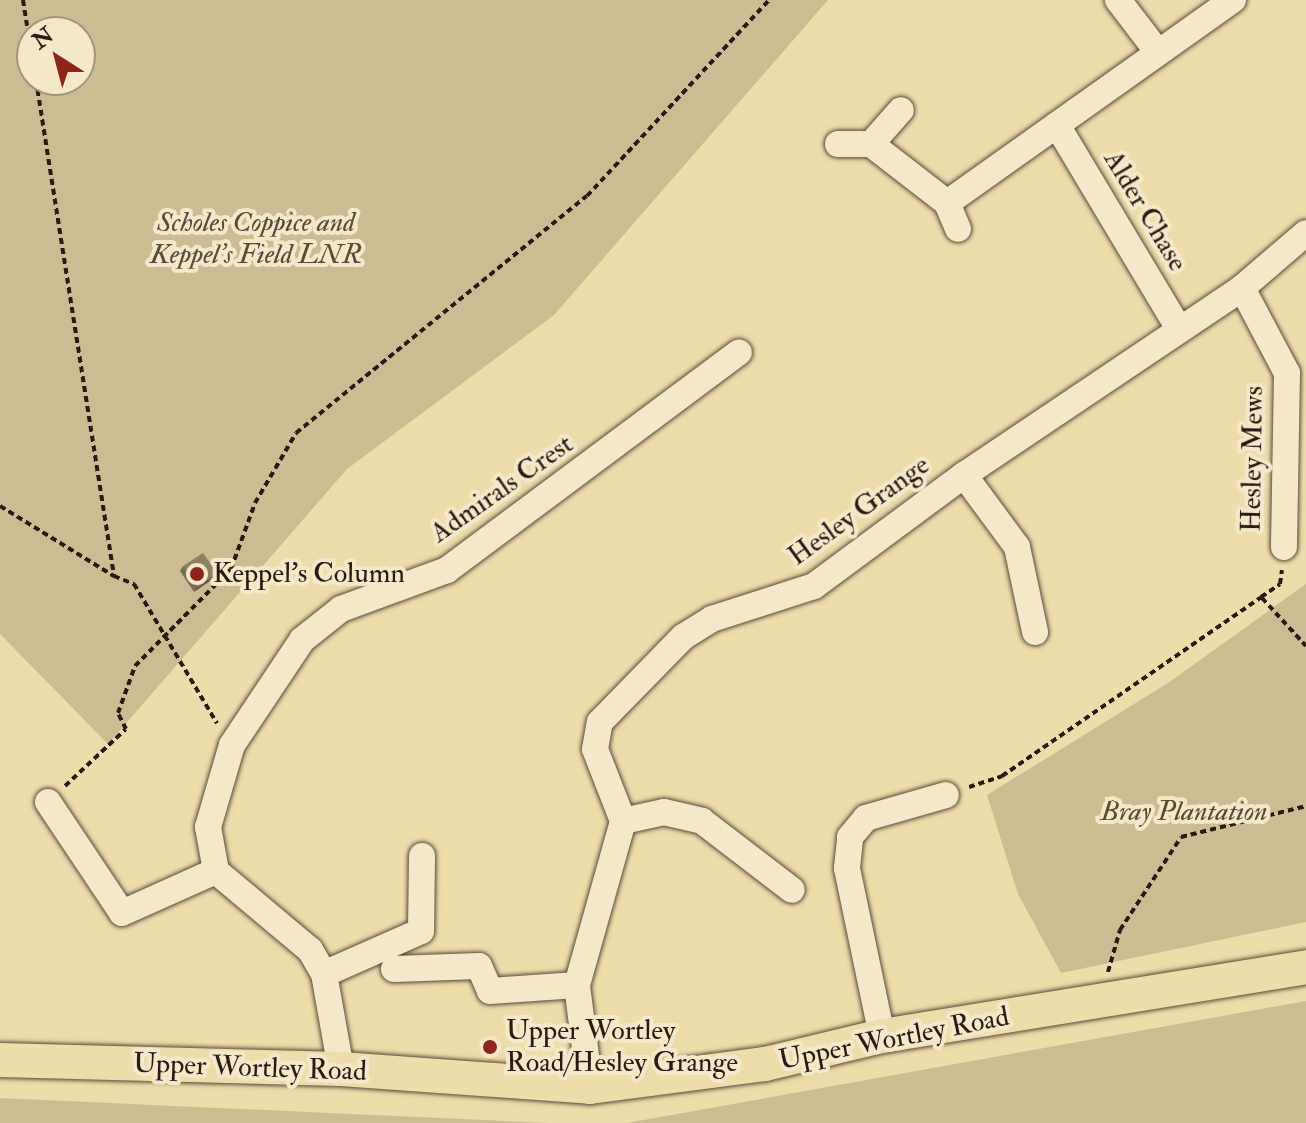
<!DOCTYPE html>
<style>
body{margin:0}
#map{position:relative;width:1306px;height:1123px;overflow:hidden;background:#eedcab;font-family:"IM FELL Double Pica",serif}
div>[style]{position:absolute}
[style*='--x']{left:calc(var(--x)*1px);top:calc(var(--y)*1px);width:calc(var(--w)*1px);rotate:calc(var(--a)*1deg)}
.green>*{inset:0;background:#cdbb91}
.path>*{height:4px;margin-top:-2px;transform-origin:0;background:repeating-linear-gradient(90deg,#291a14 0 6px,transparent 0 10px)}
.roads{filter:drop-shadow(0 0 2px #5a4a3a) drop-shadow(0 0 2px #5a4a3a)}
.minor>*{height:26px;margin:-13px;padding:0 13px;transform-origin:13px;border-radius:13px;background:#f4e8c8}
.major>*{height:34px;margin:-17px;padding:0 17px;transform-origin:17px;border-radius:17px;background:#eedcab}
.wall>*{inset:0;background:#7b6d55}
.shaded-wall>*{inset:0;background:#645945}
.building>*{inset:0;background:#8f7f63}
.dots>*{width:22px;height:22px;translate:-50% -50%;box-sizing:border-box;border:4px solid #f4e8c8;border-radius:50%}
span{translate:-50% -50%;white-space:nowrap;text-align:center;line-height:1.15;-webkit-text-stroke:8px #f4e8c8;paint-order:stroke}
.street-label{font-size:28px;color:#291a14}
.park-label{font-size:28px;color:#5a4a3a;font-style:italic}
.poi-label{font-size:28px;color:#291a14}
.left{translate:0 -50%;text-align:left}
.north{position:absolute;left:16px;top:16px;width:80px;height:80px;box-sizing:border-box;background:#f4e8c8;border:2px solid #a39680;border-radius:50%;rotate:324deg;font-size:22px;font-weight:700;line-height:32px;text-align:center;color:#291a14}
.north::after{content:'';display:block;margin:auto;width:28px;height:36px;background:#8f2418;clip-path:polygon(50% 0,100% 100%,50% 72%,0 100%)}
</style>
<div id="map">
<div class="green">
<i style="clip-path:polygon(evenodd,0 0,828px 0,554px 315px,347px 469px,108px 744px,0 634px,0 0,32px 32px,80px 32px,80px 80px,32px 80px,32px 32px)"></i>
<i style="clip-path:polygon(1306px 584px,1306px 922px,1061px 973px,1018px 894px,987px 795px,1168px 683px)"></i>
<i style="clip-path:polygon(1306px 1001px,1306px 1123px,627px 1123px)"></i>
<i style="clip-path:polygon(0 1098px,547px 1123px,0 1123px)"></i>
</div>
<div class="path">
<i style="--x:23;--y:0;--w:58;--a:81"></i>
<i style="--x:36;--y:80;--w:502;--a:81.06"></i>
<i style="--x:114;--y:576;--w:22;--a:22"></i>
<i style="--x:134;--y:584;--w:162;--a:59.2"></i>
<i style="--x:0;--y:506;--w:134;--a:31.6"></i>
<i style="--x:1262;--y:598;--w:65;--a:47.5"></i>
<i style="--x:65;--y:786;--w:83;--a:-43.1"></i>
<i style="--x:126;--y:729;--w:18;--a:-117"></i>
<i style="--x:118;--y:713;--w:50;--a:-70.1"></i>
<i style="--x:135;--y:666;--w:136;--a:-45.3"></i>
<i style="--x:231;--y:569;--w:70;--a:-70"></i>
<i style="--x:255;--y:503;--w:81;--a:-59.6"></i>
<i style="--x:296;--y:433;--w:375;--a:-39.2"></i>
<i style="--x:587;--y:196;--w:267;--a:-47.1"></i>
<i style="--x:969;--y:787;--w:35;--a:-18"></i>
<i style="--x:1002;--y:776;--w:315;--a:-34.6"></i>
<i style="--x:1261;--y:597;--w:23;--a:-34"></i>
<i style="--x:1280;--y:584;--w:14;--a:-82"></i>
<i style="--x:1108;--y:972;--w:44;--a:-74.1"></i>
<i style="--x:1120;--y:930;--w:111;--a:-56.7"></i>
<i style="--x:1181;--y:837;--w:129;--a:-13.9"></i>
</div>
<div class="roads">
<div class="minor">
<i style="--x:1118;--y:0;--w:64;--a:52.6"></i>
<i style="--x:1057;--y:125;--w:238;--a:59.1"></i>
<i style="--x:838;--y:144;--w:33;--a:0"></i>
<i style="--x:871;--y:144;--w:45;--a:-48.6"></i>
<i style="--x:871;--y:144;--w:96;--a:37.8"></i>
<i style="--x:947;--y:203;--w:351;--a:-35.4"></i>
<i style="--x:947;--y:203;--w:28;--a:67"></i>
<i style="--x:1242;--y:288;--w:96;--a:62.1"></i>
<i style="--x:1287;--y:373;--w:174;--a:91"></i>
<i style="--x:964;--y:475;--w:89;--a:53.6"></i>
<i style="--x:1017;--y:547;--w:87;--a:78"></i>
<i style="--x:48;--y:802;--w:133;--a:56.3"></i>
<i style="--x:122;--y:913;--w:103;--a:-24.1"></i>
<i style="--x:623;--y:821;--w:42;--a:-12.4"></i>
<i style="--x:664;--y:812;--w:39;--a:13"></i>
<i style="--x:702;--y:821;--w:113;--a:37.5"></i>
<i style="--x:394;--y:969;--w:85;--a:-2"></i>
<i style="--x:479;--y:966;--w:27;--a:66"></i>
<i style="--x:490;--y:991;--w:87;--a:-3.9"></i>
<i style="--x:324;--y:974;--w:106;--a:-23.9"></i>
<i style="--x:421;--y:931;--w:75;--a:-89.2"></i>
<i style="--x:882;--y:1036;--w:172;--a:-101.8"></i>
<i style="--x:847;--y:868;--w:31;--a:-84"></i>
<i style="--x:850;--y:837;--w:25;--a:-50"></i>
<i style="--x:866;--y:818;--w:83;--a:-16"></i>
<i style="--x:341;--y:1069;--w:97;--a:-100.1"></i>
<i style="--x:324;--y:974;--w:28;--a:-120"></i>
<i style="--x:310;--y:950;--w:123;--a:-140"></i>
<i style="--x:216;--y:871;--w:45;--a:-100.3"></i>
<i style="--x:208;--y:827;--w:85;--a:-73.7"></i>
<i style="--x:232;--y:745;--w:126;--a:-56.3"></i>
<i style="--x:302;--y:640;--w:50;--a:-38.5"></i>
<i style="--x:341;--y:609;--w:113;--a:-20.2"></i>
<i style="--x:447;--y:570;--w:364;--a:-36.7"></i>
<i style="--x:590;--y:1087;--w:103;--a:-97.3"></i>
<i style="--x:577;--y:985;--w:170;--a:-74.3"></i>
<i style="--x:623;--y:821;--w:77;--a:-111.3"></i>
<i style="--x:595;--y:749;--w:27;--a:-80"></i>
<i style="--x:600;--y:722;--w:119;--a:-45.7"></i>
<i style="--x:683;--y:637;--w:34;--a:-32"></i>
<i style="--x:712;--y:619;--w:107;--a:-17.9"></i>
<i style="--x:814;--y:586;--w:187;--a:-36.5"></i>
<i style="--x:964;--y:475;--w:335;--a:-33.9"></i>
<i style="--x:1242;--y:288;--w:84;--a:-40.7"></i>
</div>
<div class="major">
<i style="--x:0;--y:1060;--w:341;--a:1.5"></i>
<i style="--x:341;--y:1069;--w:250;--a:4.1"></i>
<i style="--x:590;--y:1087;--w:177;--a:-7.5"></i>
<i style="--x:765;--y:1064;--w:120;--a:-13.5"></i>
<i style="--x:882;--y:1036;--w:430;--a:-9.2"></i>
</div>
</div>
<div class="wall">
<i style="clip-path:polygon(183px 566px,214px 578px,194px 592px,180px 571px)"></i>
</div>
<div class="shaded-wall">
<i style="clip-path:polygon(217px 573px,214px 578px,194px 592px,198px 587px)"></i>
</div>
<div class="building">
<i style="clip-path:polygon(203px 553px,217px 573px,198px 587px,183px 566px)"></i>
</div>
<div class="dots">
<i style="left:197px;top:574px;background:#8f2418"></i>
<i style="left:490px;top:1047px;background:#8f2418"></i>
</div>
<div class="street-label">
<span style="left:1145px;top:211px;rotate:59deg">Alder Chase</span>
<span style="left:1253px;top:459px;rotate:-89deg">Hesley Mews</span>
<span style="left:502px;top:489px;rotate:-35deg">Admirals Crest</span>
<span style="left:859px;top:511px;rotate:-36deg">Hesley Grange</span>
<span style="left:894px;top:1039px;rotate:-11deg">Upper Wortley Road</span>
<span style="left:250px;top:1068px;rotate:2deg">Upper Wortley Road</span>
</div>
<div class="park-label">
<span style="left:256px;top:239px">Scholes Coppice and<br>Keppel's Field LNR</span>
<span style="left:1184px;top:812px">Bray Plantation</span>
</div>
<div class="poi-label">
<span class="left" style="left:213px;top:574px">Keppel's Column</span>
<span class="left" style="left:506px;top:1047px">Upper Wortley<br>Road/Hesley Grange</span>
</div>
<div class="north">N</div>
</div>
